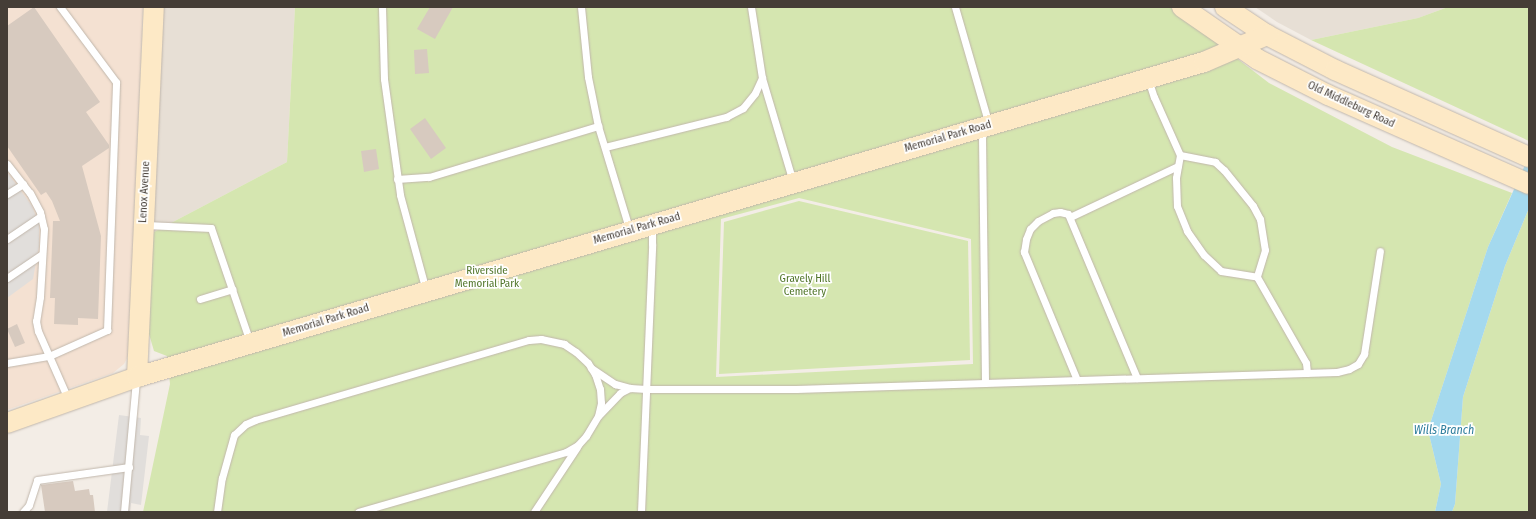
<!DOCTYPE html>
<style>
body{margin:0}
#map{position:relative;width:1536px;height:519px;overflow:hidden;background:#f3ede6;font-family:"Fira Sans Condensed",sans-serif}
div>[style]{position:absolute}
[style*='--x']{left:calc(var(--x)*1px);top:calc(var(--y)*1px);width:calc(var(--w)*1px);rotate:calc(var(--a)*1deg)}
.residential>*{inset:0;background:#e7dfd5}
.commercial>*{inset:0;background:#f4e1d2}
.green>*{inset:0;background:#d5e6b0}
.parking>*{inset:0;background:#e1dedb}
.water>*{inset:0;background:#a4d9ee}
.building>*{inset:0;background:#d7cabf}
.roads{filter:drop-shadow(0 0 1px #c1b7ac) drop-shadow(0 0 1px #c1b7ac)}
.lane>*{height:7px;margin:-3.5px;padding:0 3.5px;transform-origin:3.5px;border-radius:3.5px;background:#fff}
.secondary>*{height:20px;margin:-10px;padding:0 10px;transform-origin:10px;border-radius:10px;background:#fde9c6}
span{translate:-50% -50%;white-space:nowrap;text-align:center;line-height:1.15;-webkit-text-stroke:3.5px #fff;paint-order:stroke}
.street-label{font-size:11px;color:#453d36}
.park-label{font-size:11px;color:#51762a}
.water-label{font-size:12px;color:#2f7e9e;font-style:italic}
.frame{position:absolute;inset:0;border:8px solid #453d36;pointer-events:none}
</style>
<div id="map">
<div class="residential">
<i style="clip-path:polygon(160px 7px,295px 7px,287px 162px,152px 233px)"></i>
<i style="clip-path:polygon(1255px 7px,1448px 7px,1418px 18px,1311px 40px,1277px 22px)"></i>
</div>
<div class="commercial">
<i style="clip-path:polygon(7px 7px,143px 7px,130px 352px,124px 364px,113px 373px,7px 410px)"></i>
</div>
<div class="green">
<i style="clip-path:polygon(evenodd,295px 7px,1170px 7px,1269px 83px,1392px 147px,1512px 193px,1488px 247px,1428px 430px,1441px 484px,1435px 512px,143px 512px,170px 384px,167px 356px,154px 351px,149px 334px,152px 233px,287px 162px,295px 7px,799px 198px,971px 239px,973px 364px,716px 377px,721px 219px,799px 198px)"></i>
<i style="clip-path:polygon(1448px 7px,1529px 7px,1529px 141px,1311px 40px,1418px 18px)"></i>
<i style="clip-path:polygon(799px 201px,968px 241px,970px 360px,719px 374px,724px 222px)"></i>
<i style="clip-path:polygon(1529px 208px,1529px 512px,1452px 512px,1455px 504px,1463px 397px,1505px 266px)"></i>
</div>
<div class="parking">
<i style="clip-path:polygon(7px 172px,32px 206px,39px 224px,39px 246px,33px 279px,7px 298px)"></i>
<i style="clip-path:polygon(119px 415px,141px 418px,140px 435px,149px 436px,141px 505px,131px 503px,130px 512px,107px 512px)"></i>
</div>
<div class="water">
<i style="clip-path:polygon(1529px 156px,1529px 208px,1505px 266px,1463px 397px,1455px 504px,1452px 512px,1435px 512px,1441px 484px,1428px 430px,1488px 247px)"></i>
</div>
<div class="building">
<i style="clip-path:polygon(34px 7px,100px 102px,86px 112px,109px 145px,109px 148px,82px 166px,101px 236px,98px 319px,78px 318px,78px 325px,54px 324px,55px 298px,50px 298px,53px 221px,60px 221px,52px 201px,46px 192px,41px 195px,7px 146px,7px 26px)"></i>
<i style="clip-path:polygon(430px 7px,453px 7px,435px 39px,417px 29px)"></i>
<i style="clip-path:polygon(427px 49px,429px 73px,415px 74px,414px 50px)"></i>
<i style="clip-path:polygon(425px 118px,446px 148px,431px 159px,410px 129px)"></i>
<i style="clip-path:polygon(376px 149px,379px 169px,364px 172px,361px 151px)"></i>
<i style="clip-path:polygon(17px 324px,25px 343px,15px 347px,7px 329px)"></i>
<i style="clip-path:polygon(73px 481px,75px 491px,89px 489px,90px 495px,93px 495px,95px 512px,45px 512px,41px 485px)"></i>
</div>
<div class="roads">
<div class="lane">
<i style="--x:382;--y:7;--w:72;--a:88.4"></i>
<i style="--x:384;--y:79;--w:117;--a:82.1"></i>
<i style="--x:400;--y:195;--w:99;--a:74.8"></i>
<i style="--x:581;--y:7;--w:70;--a:84.3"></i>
<i style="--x:588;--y:77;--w:50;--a:78.5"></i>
<i style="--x:598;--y:126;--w:110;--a:73.1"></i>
<i style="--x:751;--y:7;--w:72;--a:81.2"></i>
<i style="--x:762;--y:78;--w:109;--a:73.4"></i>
<i style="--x:955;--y:7;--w:123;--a:73.9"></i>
<i style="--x:1148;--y:79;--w:19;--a:72"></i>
<i style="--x:1154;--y:97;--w:64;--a:65.9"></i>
<i style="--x:1180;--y:155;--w:23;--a:100"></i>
<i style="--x:1176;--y:178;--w:28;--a:88"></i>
<i style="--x:1177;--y:206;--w:27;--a:68"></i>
<i style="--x:1187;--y:231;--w:29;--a:55"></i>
<i style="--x:1204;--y:255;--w:23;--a:43"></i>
<i style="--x:1221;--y:271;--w:36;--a:9"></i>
<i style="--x:1257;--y:277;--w:99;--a:60.3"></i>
<i style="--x:1306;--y:363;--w:10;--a:84"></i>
<i style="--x:979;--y:130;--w:7;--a:63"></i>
<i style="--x:982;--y:136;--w:247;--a:89.3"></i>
<i style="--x:605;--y:147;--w:125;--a:-13.9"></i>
<i style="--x:726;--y:117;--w:19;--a:-28"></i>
<i style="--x:743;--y:108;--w:19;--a:-51"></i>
<i style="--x:755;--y:93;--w:17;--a:-65"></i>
<i style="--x:1180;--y:155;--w:36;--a:11"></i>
<i style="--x:1215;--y:162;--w:12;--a:42"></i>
<i style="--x:1224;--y:170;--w:46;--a:51.1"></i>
<i style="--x:1253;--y:206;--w:15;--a:62"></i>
<i style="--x:1260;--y:219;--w:31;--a:81"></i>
<i style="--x:1265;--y:250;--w:28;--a:107"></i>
<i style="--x:7;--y:164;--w:37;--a:52"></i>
<i style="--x:30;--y:193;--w:21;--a:62"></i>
<i style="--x:40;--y:212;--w:17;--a:77"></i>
<i style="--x:44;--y:229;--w:68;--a:93.4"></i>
<i style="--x:40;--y:297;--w:24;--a:99"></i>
<i style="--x:36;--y:321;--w:10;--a:79"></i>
<i style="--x:38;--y:331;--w:74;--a:66.2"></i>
<i style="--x:397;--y:179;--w:32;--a:-4"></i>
<i style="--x:429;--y:177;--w:177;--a:-16.8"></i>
<i style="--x:7;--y:194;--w:19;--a:-32"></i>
<i style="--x:1070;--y:217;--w:119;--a:-25.3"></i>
<i style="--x:146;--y:225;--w:65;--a:2.6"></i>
<i style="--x:211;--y:228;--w:120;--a:71.1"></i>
<i style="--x:7;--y:239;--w:41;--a:-34.1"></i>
<i style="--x:7;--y:278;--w:42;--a:-34.4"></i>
<i style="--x:200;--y:299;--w:34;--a:-17"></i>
<i style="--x:7;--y:363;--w:43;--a:-9.5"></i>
<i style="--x:49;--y:356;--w:64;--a:-24.1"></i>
<i style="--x:107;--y:330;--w:248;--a:-87.9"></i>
<i style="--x:116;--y:82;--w:94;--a:-126.7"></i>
<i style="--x:591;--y:368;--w:29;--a:34"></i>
<i style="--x:615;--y:384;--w:16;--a:15"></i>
<i style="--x:630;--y:388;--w:16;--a:4"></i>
<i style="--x:646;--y:389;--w:150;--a:0"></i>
<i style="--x:796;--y:389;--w:541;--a:-1.8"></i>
<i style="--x:1337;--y:372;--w:12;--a:-14"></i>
<i style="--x:1349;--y:369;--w:10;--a:-29"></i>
<i style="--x:1358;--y:364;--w:12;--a:-59"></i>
<i style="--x:1364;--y:354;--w:104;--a:-81.2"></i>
<i style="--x:1077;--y:380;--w:139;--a:-112.5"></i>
<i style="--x:1024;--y:252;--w:13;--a:-81"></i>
<i style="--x:1026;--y:239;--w:11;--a:-68"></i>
<i style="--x:1030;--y:229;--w:11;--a:-45"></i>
<i style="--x:1038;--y:221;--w:17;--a:-28"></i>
<i style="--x:1053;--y:213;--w:7;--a:-8"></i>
<i style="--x:1060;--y:212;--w:8;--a:14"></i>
<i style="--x:1068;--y:214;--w:178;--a:67.2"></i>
<i style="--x:599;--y:415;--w:30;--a:-46"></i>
<i style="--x:620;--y:393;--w:11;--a:-27"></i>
<i style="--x:23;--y:512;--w:9;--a:-49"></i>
<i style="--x:29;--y:505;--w:26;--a:-72"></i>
<i style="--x:37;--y:480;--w:93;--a:-8"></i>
<i style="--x:124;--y:512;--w:134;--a:-84.8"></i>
<i style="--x:217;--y:512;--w:34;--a:-82"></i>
<i style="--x:222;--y:478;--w:45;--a:-74.4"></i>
<i style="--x:234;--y:435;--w:16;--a:-43"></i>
<i style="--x:246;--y:424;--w:10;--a:-24"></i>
<i style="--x:255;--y:420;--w:285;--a:-16.3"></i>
<i style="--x:529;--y:340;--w:12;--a:-5"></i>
<i style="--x:541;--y:339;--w:24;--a:12"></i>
<i style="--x:564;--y:344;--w:14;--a:34"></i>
<i style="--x:576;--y:352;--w:16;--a:43"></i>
<i style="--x:588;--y:363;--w:13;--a:58"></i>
<i style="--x:595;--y:374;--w:16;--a:72"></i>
<i style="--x:600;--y:389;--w:14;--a:86"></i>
<i style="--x:601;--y:403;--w:13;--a:103"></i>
<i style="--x:598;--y:416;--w:23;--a:121"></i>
<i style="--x:586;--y:436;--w:12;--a:132"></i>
<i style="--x:578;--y:445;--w:14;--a:150"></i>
<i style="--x:566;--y:452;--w:216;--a:163.9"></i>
<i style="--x:534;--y:512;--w:78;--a:-56.5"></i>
<i style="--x:641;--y:512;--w:268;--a:-87.6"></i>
<i style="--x:652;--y:244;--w:11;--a:-90"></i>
<i style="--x:652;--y:233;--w:7;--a:-117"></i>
</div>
<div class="secondary">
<i style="--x:1182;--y:7;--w:91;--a:34.7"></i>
<i style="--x:1257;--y:59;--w:80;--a:26.9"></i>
<i style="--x:1328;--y:95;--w:220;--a:23.9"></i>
<i style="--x:1225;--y:7;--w:50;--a:33.7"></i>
<i style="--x:1267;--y:35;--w:76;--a:27.2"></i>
<i style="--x:1335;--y:70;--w:213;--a:24.2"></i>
<i style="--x:137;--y:377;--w:370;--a:-87.4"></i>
<i style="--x:7;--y:423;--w:138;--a:-19.5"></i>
<i style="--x:137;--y:377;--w:1113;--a:-16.45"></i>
<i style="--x:1204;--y:62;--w:69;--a:-23.2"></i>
</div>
</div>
<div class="street-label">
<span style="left:1351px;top:105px;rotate:25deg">Old Middleburg Road</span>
<span style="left:948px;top:137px;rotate:-16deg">Memorial Park Road</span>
<span style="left:145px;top:192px;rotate:-87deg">Lenox Avenue</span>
<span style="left:637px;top:229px;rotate:-16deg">Memorial Park Road</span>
<span style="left:326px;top:321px;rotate:-17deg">Memorial Park Road</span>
</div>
<div class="park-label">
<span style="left:487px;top:278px">Riverside<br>Memorial Park</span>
<span style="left:805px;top:286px">Gravely Hill<br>Cemetery</span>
</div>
<div class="water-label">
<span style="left:1444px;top:431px">Wills Branch</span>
</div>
<div class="frame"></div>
</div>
